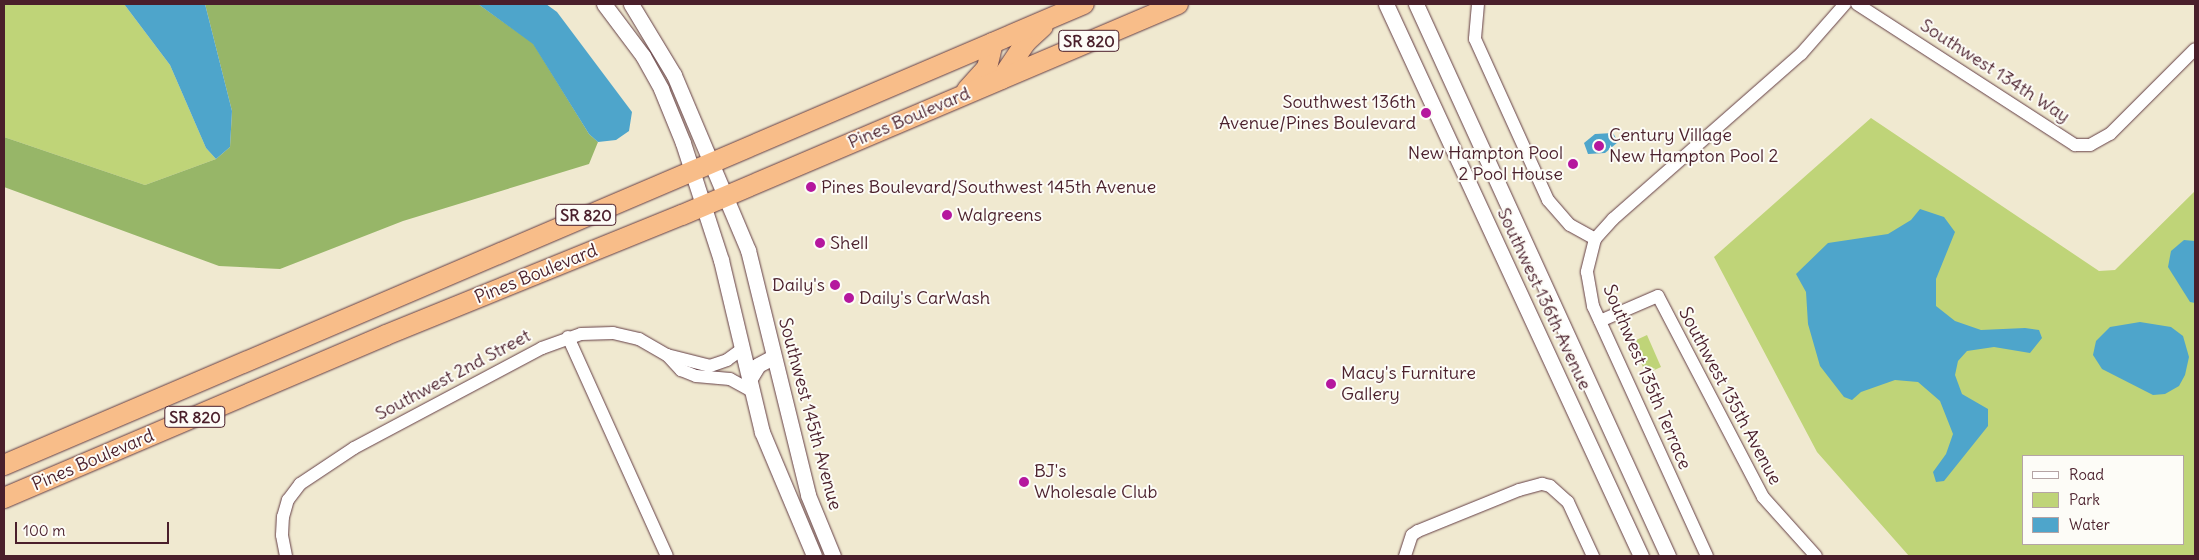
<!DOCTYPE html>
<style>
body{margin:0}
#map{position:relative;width:2199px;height:560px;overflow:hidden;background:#f0e9d0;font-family:Delius,sans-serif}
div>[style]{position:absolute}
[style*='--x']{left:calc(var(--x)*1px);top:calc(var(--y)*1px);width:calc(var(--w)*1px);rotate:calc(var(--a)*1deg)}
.green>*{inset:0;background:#bfd478}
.forest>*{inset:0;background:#97b668}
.water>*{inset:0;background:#4ea5cb}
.roads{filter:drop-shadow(0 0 1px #633d44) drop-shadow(0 0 1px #633d44)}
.minor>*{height:12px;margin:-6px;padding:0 6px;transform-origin:6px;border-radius:6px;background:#fff}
.tertiary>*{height:15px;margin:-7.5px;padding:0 7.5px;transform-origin:7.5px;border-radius:7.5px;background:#fff}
.trunk>*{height:20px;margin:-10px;padding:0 10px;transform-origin:10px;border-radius:10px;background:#f8bd89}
.dots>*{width:14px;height:14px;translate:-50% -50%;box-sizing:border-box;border:2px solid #fdfcf7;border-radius:50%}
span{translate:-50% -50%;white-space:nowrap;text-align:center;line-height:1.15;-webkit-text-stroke:4px #fdfcf7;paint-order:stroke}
.shield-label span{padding:1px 4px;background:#fdfcf7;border:1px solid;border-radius:4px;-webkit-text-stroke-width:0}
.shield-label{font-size:16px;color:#4a1f2b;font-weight:700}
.street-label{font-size:18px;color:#4a1f2b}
.poi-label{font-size:18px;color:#4a1f2b}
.right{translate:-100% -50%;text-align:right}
.left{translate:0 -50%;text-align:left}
.frame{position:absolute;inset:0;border:5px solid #4a1f2b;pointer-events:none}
.legend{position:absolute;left:2022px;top:455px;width:162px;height:90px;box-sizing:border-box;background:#fdfcf7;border:1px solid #b5a4a5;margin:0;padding:6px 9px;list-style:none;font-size:15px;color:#4a1f2b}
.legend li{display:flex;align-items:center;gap:10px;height:25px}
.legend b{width:25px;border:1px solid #b5a4a5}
.scale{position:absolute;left:15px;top:522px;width:154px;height:22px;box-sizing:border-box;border:2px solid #4a1f2b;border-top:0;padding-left:6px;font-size:15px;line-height:18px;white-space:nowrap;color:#4a1f2b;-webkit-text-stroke:4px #fdfcf7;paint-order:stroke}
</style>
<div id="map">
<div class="green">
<i style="clip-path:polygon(4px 4px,124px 4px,170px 65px,206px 148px,216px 159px,145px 185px,4px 137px)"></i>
<i style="clip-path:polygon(evenodd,1871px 118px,2099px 271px,2115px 270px,2195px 191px,2195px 556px,1909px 556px,1817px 452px,1714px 257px,1871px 118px,2023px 456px,2183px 456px,2183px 544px,2023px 544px,2023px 456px)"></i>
<i style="clip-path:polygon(1647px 335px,1661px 367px,1646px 374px,1632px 342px)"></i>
</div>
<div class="forest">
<i style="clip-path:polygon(205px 4px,478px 4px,533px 43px,589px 134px,598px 142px,589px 164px,403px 221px,280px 269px,219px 266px,4px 187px,4px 137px,145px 185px,216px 159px,230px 147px,232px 111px)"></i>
</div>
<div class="water">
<i style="clip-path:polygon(124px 4px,205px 4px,232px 111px,230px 147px,216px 159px,206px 148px,170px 65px)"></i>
<i style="clip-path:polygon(478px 4px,546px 4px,557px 12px,632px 112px,629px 131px,616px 140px,598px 142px,589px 134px,533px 44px)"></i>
<i style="clip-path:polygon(1613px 133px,1618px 142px,1605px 153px,1588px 154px,1584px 143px,1595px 134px)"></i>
<i style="clip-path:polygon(1920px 209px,1944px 217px,1955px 232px,1936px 279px,1936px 306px,1955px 321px,1981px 330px,2025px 328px,2039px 330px,2042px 338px,2030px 353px,1994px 347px,1967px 351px,1958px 361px,1955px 375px,1962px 394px,1988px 409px,1988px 426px,1944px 481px,1936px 482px,1933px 472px,1946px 454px,1953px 434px,1940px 401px,1918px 382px,1895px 380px,1861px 392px,1852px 400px,1844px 397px,1820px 366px,1808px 324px,1806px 292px,1796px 274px,1828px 243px,1888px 234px,1911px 220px)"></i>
<i style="clip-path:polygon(2184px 240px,2195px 241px,2195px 303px,2190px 302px,2168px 267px,2171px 251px)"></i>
<i style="clip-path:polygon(2140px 322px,2171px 327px,2183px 336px,2189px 357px,2185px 375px,2179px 386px,2165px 394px,2153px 395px,2102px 369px,2093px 355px,2096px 341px,2110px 327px)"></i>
</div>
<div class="roads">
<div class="minor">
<i style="--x:1478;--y:4;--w:35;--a:95"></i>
<i style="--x:1475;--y:39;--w:177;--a:65.6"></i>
<i style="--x:1548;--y:200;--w:33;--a:49"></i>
<i style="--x:1570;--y:225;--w:29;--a:29"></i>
<i style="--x:1595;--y:239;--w:34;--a:104"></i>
<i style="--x:1587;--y:272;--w:35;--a:80"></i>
<i style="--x:1593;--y:306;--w:275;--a:65.5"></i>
<i style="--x:1857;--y:4;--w:260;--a:32.9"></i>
<i style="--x:2075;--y:145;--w:15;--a:0"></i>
<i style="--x:2090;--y:145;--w:23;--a:-29"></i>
<i style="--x:2110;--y:134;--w:120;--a:-45"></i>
<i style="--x:1595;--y:239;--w:27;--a:-48"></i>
<i style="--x:1613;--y:219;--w:250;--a:-41.3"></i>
<i style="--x:1801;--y:54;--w:67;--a:-48.7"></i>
<i style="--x:1600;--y:321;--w:63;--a:-23.3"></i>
<i style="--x:1658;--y:296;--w:227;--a:62.4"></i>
<i style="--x:1763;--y:497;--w:79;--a:48.1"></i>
<i style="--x:568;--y:337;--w:240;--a:65.7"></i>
<i style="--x:667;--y:355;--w:21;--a:47"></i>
<i style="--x:681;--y:370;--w:16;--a:22"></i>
<i style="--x:696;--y:376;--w:34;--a:5"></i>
<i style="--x:730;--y:379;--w:26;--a:29"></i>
<i style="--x:286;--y:556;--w:21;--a:-101"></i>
<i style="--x:282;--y:535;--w:18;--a:-87"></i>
<i style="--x:283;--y:517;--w:18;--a:-74"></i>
<i style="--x:288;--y:500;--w:20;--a:-53"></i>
<i style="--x:300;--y:484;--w:65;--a:-33.7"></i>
<i style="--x:354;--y:448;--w:213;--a:-28"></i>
<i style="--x:542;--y:348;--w:41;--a:-19.7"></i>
<i style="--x:581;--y:334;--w:32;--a:-2"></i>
<i style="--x:613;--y:333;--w:27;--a:13"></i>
<i style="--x:639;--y:339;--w:32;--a:30"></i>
<i style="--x:667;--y:355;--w:44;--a:14.3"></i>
<i style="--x:710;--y:366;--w:18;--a:-19"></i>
<i style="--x:727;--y:360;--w:19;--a:-36"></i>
<i style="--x:1405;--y:556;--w:22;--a:-72"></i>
<i style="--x:1412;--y:535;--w:7;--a:-34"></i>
<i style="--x:1418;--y:531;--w:109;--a:-22.1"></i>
<i style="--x:1519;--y:490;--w:24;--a:-15"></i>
<i style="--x:1542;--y:484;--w:8;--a:14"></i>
<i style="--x:1550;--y:486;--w:24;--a:42"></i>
<i style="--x:1568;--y:502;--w:60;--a:65.2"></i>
</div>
<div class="tertiary">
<i style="--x:604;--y:4;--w:65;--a:53.1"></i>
<i style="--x:643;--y:56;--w:38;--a:61"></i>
<i style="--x:661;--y:89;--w:58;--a:67.8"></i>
<i style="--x:683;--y:143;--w:123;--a:72"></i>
<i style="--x:721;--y:260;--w:177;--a:76.6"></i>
<i style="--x:762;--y:432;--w:134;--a:67.2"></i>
<i style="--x:631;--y:4;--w:83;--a:58.8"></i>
<i style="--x:674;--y:75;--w:190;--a:67.1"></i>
<i style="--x:748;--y:250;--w:252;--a:76.2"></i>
<i style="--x:808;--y:495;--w:66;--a:67.7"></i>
<i style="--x:1386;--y:4;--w:608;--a:65.21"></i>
<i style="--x:1416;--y:4;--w:607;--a:65.46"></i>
<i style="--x:749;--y:380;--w:17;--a:-59"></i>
<i style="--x:758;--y:365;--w:17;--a:-28"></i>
</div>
<div class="trunk">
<i style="--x:1001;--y:79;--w:45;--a:-56"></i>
<i style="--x:1026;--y:42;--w:23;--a:-43"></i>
<i style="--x:967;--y:90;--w:30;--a:-48"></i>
<i style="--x:987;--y:68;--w:26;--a:-77"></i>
<i style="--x:4;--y:465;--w:1174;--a:-23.12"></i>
<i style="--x:4;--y:498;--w:415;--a:-23.1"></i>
<i style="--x:386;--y:335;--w:319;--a:-22.1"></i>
<i style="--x:682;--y:215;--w:539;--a:-23.05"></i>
</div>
</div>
<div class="dots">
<i style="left:1426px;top:113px;background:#b5179e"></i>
<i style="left:1599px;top:146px;background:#b5179e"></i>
<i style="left:1573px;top:164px;background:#b5179e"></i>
<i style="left:811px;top:187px;background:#b5179e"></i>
<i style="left:947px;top:215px;background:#b5179e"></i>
<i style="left:820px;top:243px;background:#b5179e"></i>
<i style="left:835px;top:285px;background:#b5179e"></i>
<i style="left:849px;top:298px;background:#b5179e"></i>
<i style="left:1331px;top:384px;background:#b5179e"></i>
<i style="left:1024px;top:482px;background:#b5179e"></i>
</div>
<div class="shield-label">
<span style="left:1089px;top:41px">SR 820</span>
<span style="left:586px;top:215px">SR 820</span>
<span style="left:195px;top:417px">SR 820</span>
</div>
<div class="street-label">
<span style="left:1995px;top:71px;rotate:33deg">Southwest 134th Way</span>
<span style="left:909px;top:118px;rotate:-23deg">Pines Boulevard</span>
<span style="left:536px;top:274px;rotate:-22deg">Pines Boulevard</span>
<span style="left:1544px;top:299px;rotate:65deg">Southwest 136th Avenue</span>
<span style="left:453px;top:375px;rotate:-28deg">Southwest 2nd Street</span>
<span style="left:1647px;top:377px;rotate:67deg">Southwest 135th Terrace</span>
<span style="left:1730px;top:396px;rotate:62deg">Southwest 135th Avenue</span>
<span style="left:810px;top:414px;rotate:75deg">Southwest 145th Avenue</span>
<span style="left:93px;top:460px;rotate:-23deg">Pines Boulevard</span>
</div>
<div class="poi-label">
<span class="right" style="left:1416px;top:113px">Southwest 136th<br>Avenue/Pines Boulevard</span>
<span class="left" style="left:1609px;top:146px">Century Village<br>New Hampton Pool 2</span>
<span class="right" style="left:1563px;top:164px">New Hampton Pool<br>2 Pool House</span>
<span class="left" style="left:821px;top:187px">Pines Boulevard/Southwest 145th Avenue</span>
<span class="left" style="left:957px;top:215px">Walgreens</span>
<span class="left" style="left:830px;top:243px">Shell</span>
<span class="right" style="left:825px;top:285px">Daily's</span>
<span class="left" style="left:859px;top:298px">Daily's CarWash</span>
<span class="left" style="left:1341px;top:384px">Macy's Furniture<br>Gallery</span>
<span class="left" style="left:1034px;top:482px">BJ's<br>Wholesale Club</span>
</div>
<div class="frame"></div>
<ul class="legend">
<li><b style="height:6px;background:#fff"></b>Road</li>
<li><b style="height:14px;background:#bfd478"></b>Park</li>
<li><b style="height:14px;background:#4ea5cb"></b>Water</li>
</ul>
<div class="scale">100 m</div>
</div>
